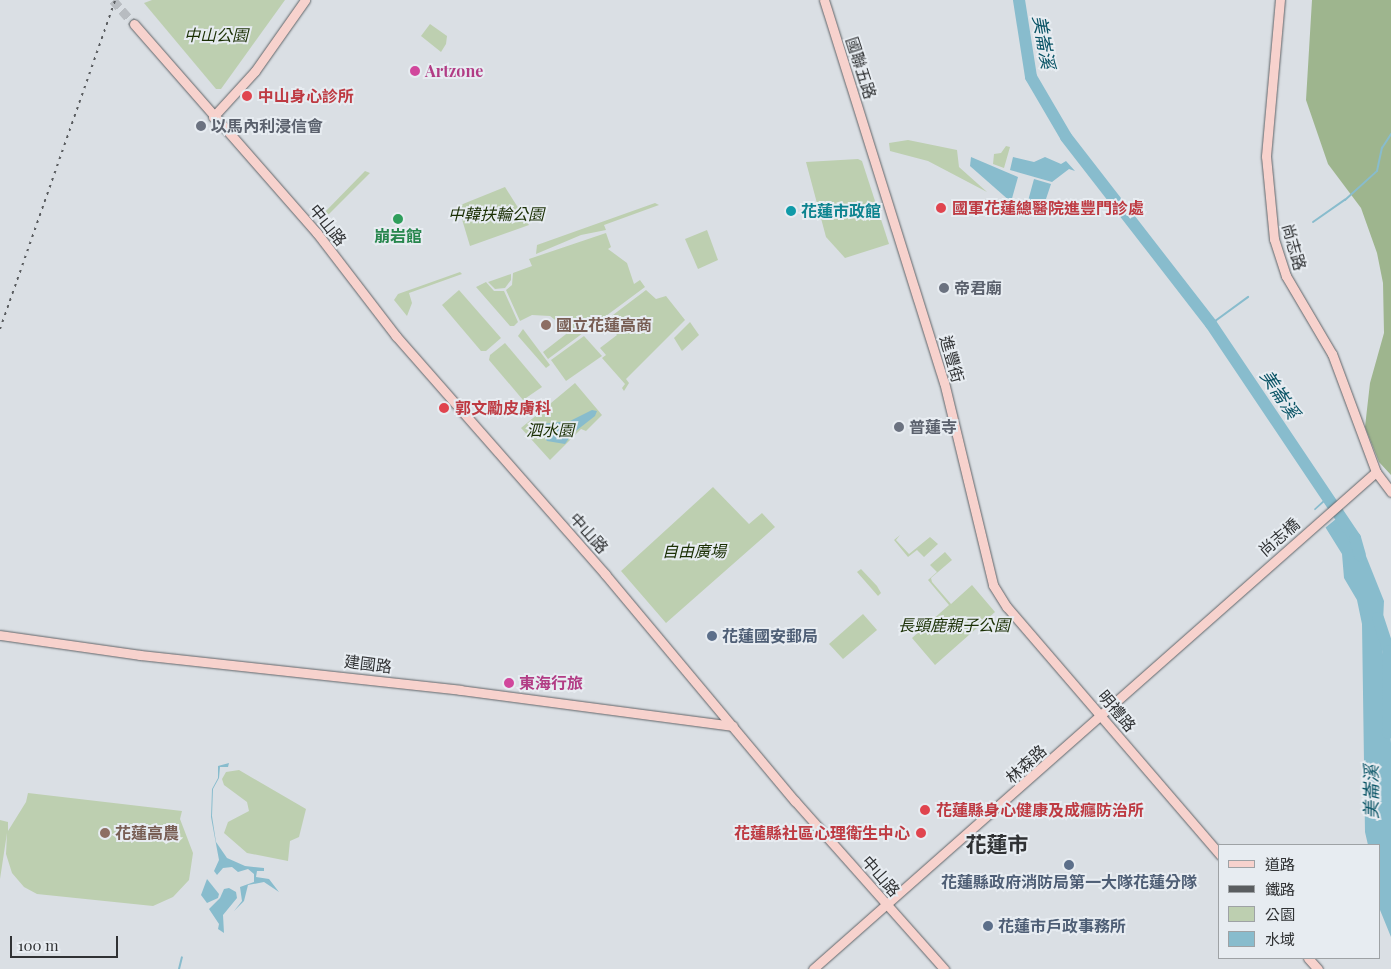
<!DOCTYPE html>
<meta charset="utf-8">
<style>
body{margin:0}
#map{position:relative;width:1391px;height:969px;overflow:hidden;background:#dadfe4;font-family:"Playfair Display","Noto Sans TC",serif}
div>[style]{position:absolute}
[style*='--x']{left:calc(var(--x)*1px);top:calc(var(--y)*1px);width:calc(var(--w)*1px);rotate:calc(var(--a)*1deg)}
.green>*{inset:0;background:#bdcfb0}
.forest>*{inset:0;background:#9eb58e}
.water>*{inset:0;background:#88bccd}
.pier>*{inset:0;background:#dadfe4}
.stream>*{height:2px;margin:-1px;padding:0 1px;transform-origin:1px;border-radius:1px;background:#88bccd}
.river>*{height:12px;margin:-6px;padding:0 6px;transform-origin:6px;border-radius:6px;background:#88bccd}
.secondary-tunnel>*{height:9px;margin-top:-4.5px;transform-origin:0;background:repeating-linear-gradient(90deg,#b8bcc1 0 9px,transparent 0 13.5px)}
.roads{filter:drop-shadow(0 0 1px #606468) drop-shadow(0 0 1px #606468)}
.secondary>*{height:9px;margin:-4.5px;padding:0 4.5px;transform-origin:4.5px;border-radius:4.5px;background:#f7d2cd}
.rail>*{height:2px;margin-top:-1px;transform-origin:0;background:repeating-linear-gradient(90deg,#5a5d60 0 2.5px,transparent 0 7.5px)}
.dots>*{width:14px;height:14px;translate:-50% -50%;box-sizing:border-box;border:2px solid #e7ecf1;border-radius:50%}
span{translate:-50% -50%;white-space:nowrap;text-align:center;line-height:1.15;-webkit-text-stroke:4px #e7ecf1;paint-order:stroke}
.park-label{font-size:16px;color:#1b3005;font-style:italic}
.street-label{font-size:16px;color:#303234}
.hotel-label{font-size:16px;color:#b23c85;font-weight:700}
.left{translate:0 -50%;text-align:left}
.health-label{font-size:16px;color:#be3a42;font-weight:700}
.right{translate:-100% -50%;text-align:right}
.worship-label{font-size:16px;color:#5b616d;font-weight:700}
.culture-label{font-size:16px;color:#0d838f;font-weight:700}
.leisure-label{font-size:16px;color:#27864d;font-weight:700}
.education-label{font-size:16px;color:#785e54;font-weight:700}
.service-label{font-size:16px;color:#4e5e75;font-weight:700}
.water-label{font-size:18px;color:#085365;font-style:italic}
.district-label{font-size:21px;color:#303234;font-weight:700}
.legend{position:absolute;left:1218px;top:844px;width:162px;height:115px;box-sizing:border-box;background:#e7ecf1;border:1px solid #9ea2a5;margin:0;padding:6px 9px;list-style:none;font-size:15px;color:#303234}
.legend li{display:flex;align-items:center;gap:10px;height:25px}
.legend b{width:25px;border:1px solid #9ea2a5}
.scale{position:absolute;left:10px;top:936px;width:108px;height:22px;box-sizing:border-box;border:2px solid #303234;border-top:0;padding-left:6px;font-size:15px;line-height:18px;white-space:nowrap;color:#303234;-webkit-text-stroke:4px #e7ecf1;paint-order:stroke}
</style>
<div id="map">
<div class="green">
<i style="clip-path:polygon(152px 0,285px 0,221px 89px,216px 89px,144px 3px)"></i>
<i style="clip-path:polygon(430px 24px,447px 36px,446px 44px,441px 52px,421px 36px)"></i>
<i style="clip-path:polygon(908px 140px,957px 150px,959px 167px,987px 192px,928px 161px,890px 151px,889px 143px)"></i>
<i style="clip-path:polygon(1006px 146px,1010px 147px,1004px 168px,993px 164px,994px 154px,1001px 153px)"></i>
<i style="clip-path:polygon(858px 159px,862px 161px,889px 244px,845px 258px,826px 237px,806px 162px)"></i>
<i style="clip-path:polygon(365px 171px,370px 173px,326px 217px,322px 215px)"></i>
<i style="clip-path:polygon(505px 187px,529px 225px,470px 246px,458px 206px)"></i>
<i style="clip-path:polygon(655px 203px,659px 205px,604px 225px,606px 230px,581px 235px,536px 254px,537px 245px)"></i>
<i style="clip-path:polygon(707px 230px,718px 260px,698px 269px,685px 239px)"></i>
<i style="clip-path:polygon(606px 233px,611px 247px,608px 249px,627px 263px,634px 284px,640px 280px,645px 287px,548px 359px,543px 352px,570px 331px,550px 316px,532px 315px,520px 321px,506px 290px,512px 285px,513px 273px,532px 266px,529px 259px)"></i>
<i style="clip-path:polygon(460px 272px,462px 274px,409px 293px,412px 303px,407px 316px,394px 300px,398px 294px)"></i>
<i style="clip-path:polygon(511px 274px,511px 280px,505px 288px,495px 289px,488px 282px)"></i>
<i style="clip-path:polygon(486px 282px,494px 291px,504px 291px,518px 322px,514px 326px,510px 326px,476px 287px)"></i>
<i style="clip-path:polygon(459px 290px,501px 338px,486px 351px,481px 351px,442px 305px)"></i>
<i style="clip-path:polygon(646px 290px,656px 299px,666px 296px,685px 320px,626px 379px,629px 383px,624px 391px,622px 388px,625px 384px,602px 358px,606px 355px,600px 348px,617px 335px,605px 321px)"></i>
<i style="clip-path:polygon(690px 322px,699px 335px,682px 351px,674px 338px)"></i>
<i style="clip-path:polygon(523px 329px,550px 365px,546px 368px,518px 336px)"></i>
<i style="clip-path:polygon(584px 336px,602px 356px,566px 381px,551px 360px)"></i>
<i style="clip-path:polygon(505px 343px,542px 387px,523px 400px,489px 360px,490px 355px)"></i>
<i style="clip-path:polygon(575px 383px,602px 415px,586px 431px,581px 429px,550px 460px,521px 428px)"></i>
<i style="clip-path:polygon(713px 487px,749px 524px,762px 513px,775px 527px,666px 623px,621px 571px)"></i>
<i style="clip-path:polygon(900px 535px,896px 540px,909px 554px,930px 537px,938px 544px,924px 557px,917px 550px,908px 557px,894px 540px)"></i>
<i style="clip-path:polygon(945px 552px,952px 560px,931px 578px,932px 582px,951px 604px,972px 585px,995px 612px,935px 665px,912px 638px,949px 605px,928px 580px,937px 572px,930px 565px)"></i>
<i style="clip-path:polygon(861px 569px,877px 586px,881px 593px,878px 596px,857px 572px)"></i>
<i style="clip-path:polygon(863px 614px,877px 630px,843px 659px,829px 644px)"></i>
<i style="clip-path:polygon(239px 770px,306px 809px,299px 837px,290px 841px,288px 861px,247px 853px,224px 833px,228px 822px,249px 811px,247px 802px,224px 785px,222px 779px,226px 772px)"></i>
<i style="clip-path:polygon(28px 793px,182px 811px,180px 819px,193px 853px,189px 880px,173px 897px,153px 906px,37px 894px,24px 887px,12px 873px,6px 854px,7px 833px,0 879px,0 820px,8px 822px,8px 831px,26px 802px)"></i>
</div>
<div class="forest">
<i style="clip-path:polygon(1312px 0,1391px 0,1391px 475px,1379px 462px,1365px 427px,1370px 383px,1384px 333px,1383px 283px,1377px 253px,1361px 208px,1328px 164px,1306px 100px)"></i>
</div>
<div class="water">
<i style="clip-path:polygon(971px 157px,1018px 177px,1011px 202px,970px 166px)"></i>
<i style="clip-path:polygon(1013px 157px,1034px 162px,1045px 157px,1061px 164px,1066px 161px,1075px 171px,1069px 169px,1052px 182px,1010px 170px)"></i>
<i style="clip-path:polygon(1034px 179px,1051px 184px,1044px 205px,1028px 201px)"></i>
<i style="clip-path:polygon(592px 410px,597px 411px,595px 416px,572px 434px,565px 444px,547px 441px,540px 432px,530px 432px,541px 424px,570px 421px)"></i>
<i style="clip-path:polygon(1328px 496px,1366px 556px,1384px 601px,1382px 643px,1391px 743px,1391px 937px,1380px 910px,1380px 845px,1368px 845px,1365px 832px,1362px 624px,1357px 600px,1344px 578px,1342px 554px,1314px 509px)"></i>
<i style="clip-path:polygon(229px 763px,228px 767px,220px 767px,219px 778px,213px 789px,212px 816px,216px 842px,227px 858px,245px 866px,264px 868px,264px 871px,257px 871px,256px 877px,269px 879px,279px 892px,264px 882px,248px 885px,244px 901px,234px 911px,242px 901px,240px 887px,254px 882px,254px 874px,248px 869px,238px 872px,232px 867px,223px 868px,217px 875px,214px 871px,219px 860px,211px 817px,212px 789px,218px 778px,218px 766px)"></i>
<i style="clip-path:polygon(207px 879px,219px 894px,218px 898px,207px 903px,201px 895px)"></i>
<i style="clip-path:polygon(229px 888px,236px 892px,237px 898px,223px 915px,224px 933px,218px 929px,219px 924px,209px 909px,220px 898px,224px 889px)"></i>
</div>
<div class="pier">
<i style="clip-path:polygon(1331px 496px,1342px 514px,1325px 528px,1313px 512px)"></i>
</div>
<div class="stream">
<i style="--x:1313;--y:222;--w:39;--a:-35"></i>
<i style="--x:1345;--y:200;--w:43;--a:-42.2"></i>
<i style="--x:1377;--y:171;--w:24;--a:-78"></i>
<i style="--x:1382;--y:148;--w:17;--a:-57"></i>
<i style="--x:1211;--y:324;--w:46;--a:-36.1"></i>
<i style="--x:179;--y:969;--w:12;--a:-76"></i>
</div>
<div class="river">
<i style="--x:1019;--y:0;--w:78;--a:81.1"></i>
<i style="--x:1031;--y:77;--w:69;--a:59.7"></i>
<i style="--x:1066;--y:137;--w:237;--a:52.2"></i>
<i style="--x:1211;--y:324;--w:258;--a:56.1"></i>
<i style="--x:1355;--y:538;--w:18;--a:74"></i>
<i style="--x:1378;--y:618;--w:35;--a:72"></i>
<i style="--x:1389;--y:651;--w:82;--a:90.7"></i>
</div>
<div class="secondary-tunnel">
<i style="--x:113;--y:0;--w:32;--a:49"></i>
</div>
<div class="roads">
<div class="secondary">
<i style="--x:824;--y:0;--w:400;--a:72.6"></i>
<i style="--x:944;--y:382;--w:209;--a:76.4"></i>
<i style="--x:993;--y:585;--w:26;--a:58"></i>
<i style="--x:1007;--y:607;--w:327;--a:49.3"></i>
<i style="--x:134;--y:24;--w:278;--a:48.8"></i>
<i style="--x:317;--y:233;--w:130;--a:52.5"></i>
<i style="--x:396;--y:336;--w:317;--a:48.7"></i>
<i style="--x:605;--y:574;--w:296;--a:50.1"></i>
<i style="--x:795;--y:801;--w:225;--a:48.4"></i>
<i style="--x:213;--y:117;--w:62;--a:-47.6"></i>
<i style="--x:255;--y:71;--w:87;--a:-54.8"></i>
<i style="--x:1376;--y:472;--w:25;--a:53"></i>
<i style="--x:0;--y:635;--w:141;--a:8.1"></i>
<i style="--x:140;--y:655;--w:322;--a:6.2"></i>
<i style="--x:460;--y:690;--w:275;--a:7.5"></i>
<i style="--x:1308;--y:958;--w:15;--a:48"></i>
<i style="--x:813;--y:969;--w:751;--a:-41.44"></i>
<i style="--x:1376;--y:472;--w:126;--a:-110.4"></i>
<i style="--x:1332;--y:354;--w:91;--a:-120.5"></i>
<i style="--x:1286;--y:276;--w:39;--a:-108"></i>
<i style="--x:1274;--y:239;--w:83;--a:-95.5"></i>
<i style="--x:1266;--y:156;--w:157;--a:-84.9"></i>
</div>
</div>
<div class="rail">
<i style="--x:0;--y:329;--w:349;--a:-70.7"></i>
</div>
<div class="dots">
<i style="left:415px;top:71px;background:#d1479c"></i>
<i style="left:247px;top:96px;background:#e0444e"></i>
<i style="left:201px;top:126px;background:#6b7280"></i>
<i style="left:941px;top:208px;background:#e0444e"></i>
<i style="left:791px;top:211px;background:#0f9aa8"></i>
<i style="left:398px;top:219px;background:#2e9e5b"></i>
<i style="left:944px;top:288px;background:#6b7280"></i>
<i style="left:546px;top:325px;background:#8d6e63"></i>
<i style="left:444px;top:408px;background:#e0444e"></i>
<i style="left:899px;top:427px;background:#6b7280"></i>
<i style="left:712px;top:636px;background:#5c6f8a"></i>
<i style="left:509px;top:683px;background:#d1479c"></i>
<i style="left:925px;top:810px;background:#e0444e"></i>
<i style="left:105px;top:833px;background:#8d6e63"></i>
<i style="left:921px;top:833px;background:#e0444e"></i>
<i style="left:1069px;top:865px;background:#5c6f8a"></i>
<i style="left:988px;top:926px;background:#5c6f8a"></i>
</div>
<div class="park-label">
<span style="left:216px;top:35px">中山公園</span>
<span style="left:496px;top:214px">中韓扶輪公園</span>
<span style="left:550px;top:430px">泗水園</span>
<span style="left:694px;top:551px">自由廣場</span>
<span style="left:954px;top:625px">長頸鹿親子公園</span>
</div>
<div class="street-label">
<span style="left:861px;top:68px;rotate:72deg">國聯五路</span>
<span style="left:328px;top:225px;rotate:51deg">中山路</span>
<span style="left:1294px;top:247px;rotate:74deg">尚志路</span>
<span style="left:952px;top:359px;rotate:74deg">進豐街</span>
<span style="left:589px;top:533px;rotate:48deg">中山路</span>
<span style="left:1279px;top:537px;rotate:-41deg">尚志橋</span>
<span style="left:368px;top:664px;rotate:7deg">建國路</span>
<span style="left:1117px;top:711px;rotate:50deg">明禮路</span>
<span style="left:1026px;top:764px;rotate:-42deg">林森路</span>
<span style="left:881px;top:876px;rotate:49deg">中山路</span>
</div>
<div class="hotel-label">
<span class="left" style="left:425px;top:71px">Artzone</span>
<span class="left" style="left:519px;top:683px">東海行旅</span>
</div>
<div class="health-label">
<span class="left" style="left:258px;top:96px">中山身心診所</span>
<span class="left" style="left:952px;top:208px">國軍花蓮總醫院進豐門診處</span>
<span class="left" style="left:455px;top:408px">郭文勵皮膚科</span>
<span class="left" style="left:936px;top:810px">花蓮縣身心健康及成癮防治所</span>
<span class="right" style="left:910px;top:833px">花蓮縣社區心理衛生中心</span>
</div>
<div class="worship-label">
<span class="left" style="left:211px;top:126px">以馬內利浸信會</span>
<span class="left" style="left:954px;top:288px">帝君廟</span>
<span class="left" style="left:909px;top:427px">普蓮寺</span>
</div>
<div class="culture-label">
<span class="left" style="left:801px;top:211px">花蓮市政館</span>
</div>
<div class="leisure-label">
<span style="left:398px;top:236px">崩岩館</span>
</div>
<div class="education-label">
<span class="left" style="left:556px;top:325px">國立花蓮高商</span>
<span class="left" style="left:115px;top:833px">花蓮高農</span>
</div>
<div class="service-label">
<span class="left" style="left:722px;top:636px">花蓮國安郵局</span>
<span style="left:1069px;top:882px">花蓮縣政府消防局第一大隊花蓮分隊</span>
<span class="left" style="left:998px;top:926px">花蓮市戶政事務所</span>
</div>
<div class="water-label">
<span style="left:1044px;top:42px;rotate:80deg">美崙溪</span>
<span style="left:1280px;top:394px;rotate:56deg">美崙溪</span>
<span style="left:1371px;top:792px;rotate:-90deg">美崙溪</span>
</div>
<div class="district-label">
<span style="left:997px;top:843px">花蓮市</span>
</div>
<ul class="legend">
<li><b style="height:6px;background:#f7d2cd"></b>道路</li>
<li><b style="height:6px;background:#5a5d60"></b>鐵路</li>
<li><b style="height:14px;background:#bdcfb0"></b>公園</li>
<li><b style="height:14px;background:#88bccd"></b>水域</li>
</ul>
<div class="scale">100 m</div>
</div>
